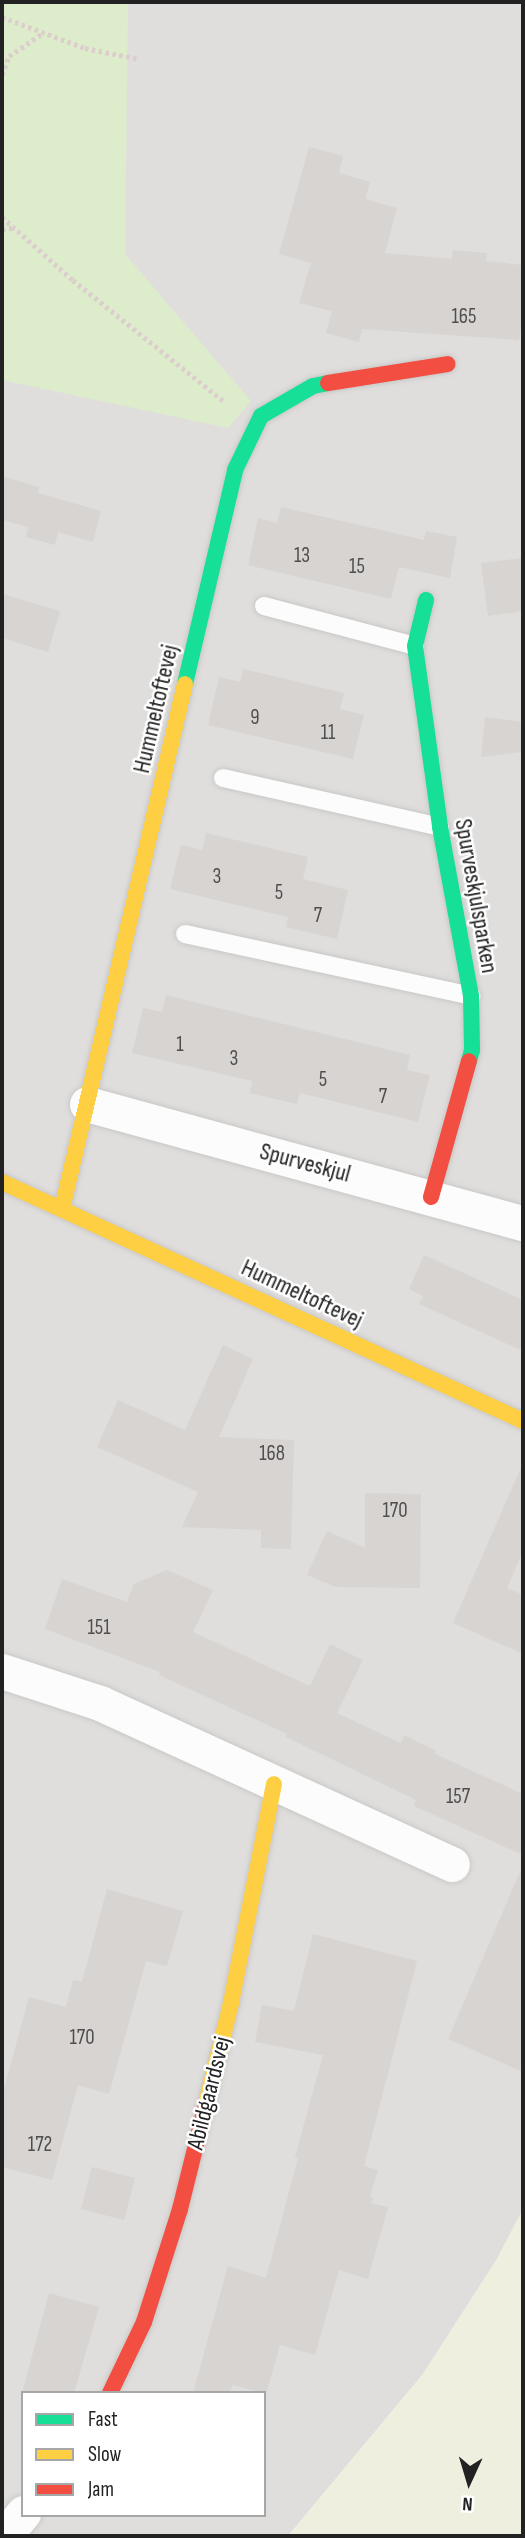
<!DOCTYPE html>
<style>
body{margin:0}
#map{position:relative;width:525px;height:2538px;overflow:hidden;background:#f0eeeb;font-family:"Sofia Sans Condensed",sans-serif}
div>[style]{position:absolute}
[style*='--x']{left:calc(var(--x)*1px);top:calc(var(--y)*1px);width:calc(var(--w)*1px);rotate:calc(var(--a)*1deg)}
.residential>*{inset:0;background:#dfdedc}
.farmland>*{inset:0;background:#efefdf}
.grass>*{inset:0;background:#ddeccb}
.building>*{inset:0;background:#d7d4d2}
.path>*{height:4.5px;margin-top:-2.25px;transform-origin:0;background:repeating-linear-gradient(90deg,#dccecd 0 3.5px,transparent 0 7px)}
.roads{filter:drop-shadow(0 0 2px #c9c8c7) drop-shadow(0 0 2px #c9c8c7)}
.lane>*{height:18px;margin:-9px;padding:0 9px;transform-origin:9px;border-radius:9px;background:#fdfcfc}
.street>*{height:35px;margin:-17.5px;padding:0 17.5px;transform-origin:17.5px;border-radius:17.5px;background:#fdfcfc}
.fast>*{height:16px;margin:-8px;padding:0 8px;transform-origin:8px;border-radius:8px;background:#16e098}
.slow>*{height:16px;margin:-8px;padding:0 8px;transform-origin:8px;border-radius:8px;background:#ffcf43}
.jam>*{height:16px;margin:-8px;padding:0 8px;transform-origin:8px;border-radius:8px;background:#f24e42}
span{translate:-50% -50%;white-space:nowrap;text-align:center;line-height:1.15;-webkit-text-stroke:5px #fff;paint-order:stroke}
.number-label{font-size:21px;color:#4f4e4e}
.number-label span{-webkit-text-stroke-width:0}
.street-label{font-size:24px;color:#222}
.frame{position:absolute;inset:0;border:4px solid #222;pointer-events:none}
.legend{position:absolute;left:21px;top:2391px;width:245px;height:126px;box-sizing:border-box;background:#fff;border:2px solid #a7a7a7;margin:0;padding:9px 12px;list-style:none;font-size:21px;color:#222}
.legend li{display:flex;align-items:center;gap:14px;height:35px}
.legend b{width:35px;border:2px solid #a7a7a7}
.north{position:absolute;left:434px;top:2447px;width:70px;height:70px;-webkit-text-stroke:5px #fff;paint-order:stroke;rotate:184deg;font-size:19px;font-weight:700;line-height:28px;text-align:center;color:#222}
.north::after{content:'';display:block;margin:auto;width:24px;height:32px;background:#222;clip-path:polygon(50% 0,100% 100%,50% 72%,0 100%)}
</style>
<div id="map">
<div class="residential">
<i style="clip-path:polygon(evenodd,2px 2px,523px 2px,523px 2209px,497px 2259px,423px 2374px,288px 2536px,2px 2536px,2px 2px,23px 2393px,264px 2393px,264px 2515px,23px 2515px,23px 2393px)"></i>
</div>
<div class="farmland">
<i style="clip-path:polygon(523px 2209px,523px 2536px,288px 2536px,423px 2374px,497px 2259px)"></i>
</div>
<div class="grass">
<i style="clip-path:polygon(2px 2px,128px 2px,125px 254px,251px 401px,228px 428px,2px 380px)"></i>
</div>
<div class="building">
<i style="clip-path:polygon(309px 147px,343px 156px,339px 173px,370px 182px,365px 199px,397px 208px,385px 253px,452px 259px,453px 250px,487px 253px,486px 261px,523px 265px,523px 314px,519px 340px,362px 329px,359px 342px,326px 333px,332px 311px,299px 303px,311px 263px,279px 254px)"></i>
<i style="clip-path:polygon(2px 476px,39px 487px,38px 493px,101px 511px,93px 542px,58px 532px,55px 545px,26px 537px,28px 527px,2px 520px)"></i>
<i style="clip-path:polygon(281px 507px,424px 540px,426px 531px,457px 537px,450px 578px,399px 567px,391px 599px,248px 565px,258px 518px,277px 523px)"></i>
<i style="clip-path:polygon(523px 558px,523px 611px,488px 616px,481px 563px)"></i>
<i style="clip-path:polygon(2px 594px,60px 611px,48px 652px,2px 638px)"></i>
<i style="clip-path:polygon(243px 669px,344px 693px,340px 709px,364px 715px,353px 759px,208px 725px,219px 677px,240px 682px)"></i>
<i style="clip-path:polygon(485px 717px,523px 722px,521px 752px,481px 757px)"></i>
<i style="clip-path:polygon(206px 833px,308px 857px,303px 879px,348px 890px,337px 939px,286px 927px,288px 917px,170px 889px,181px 845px,202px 850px)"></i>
<i style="clip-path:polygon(166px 995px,410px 1055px,407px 1070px,430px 1075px,418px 1122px,300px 1093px,297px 1104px,250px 1093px,252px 1081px,132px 1053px,143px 1008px,162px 1012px)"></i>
<i style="clip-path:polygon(424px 1255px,523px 1300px,523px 1351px,419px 1304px,423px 1296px,409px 1289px)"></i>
<i style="clip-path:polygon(223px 1345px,253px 1359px,219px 1437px,294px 1440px,291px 1549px,261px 1548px,261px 1530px,182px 1527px,198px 1492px,97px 1447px,118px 1400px,185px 1430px)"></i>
<i style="clip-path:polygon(523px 1463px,523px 1551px,507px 1588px,523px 1595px,523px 1654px,453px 1623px)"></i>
<i style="clip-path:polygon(365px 1493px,421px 1494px,420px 1588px,336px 1587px,307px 1575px,327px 1531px,365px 1548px)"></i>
<i style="clip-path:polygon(167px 1570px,213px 1590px,193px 1632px,310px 1686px,330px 1644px,363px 1660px,337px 1713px,401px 1743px,404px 1735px,436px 1751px,435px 1754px,523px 1794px,523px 1855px,414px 1806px,416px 1800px,286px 1737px,287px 1734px,159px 1675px,160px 1672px,45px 1629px,62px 1579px,127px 1602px,134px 1584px)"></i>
<i style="clip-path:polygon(523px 1865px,523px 2072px,448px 2039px)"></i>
<i style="clip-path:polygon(107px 1889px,183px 1911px,167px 1966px,146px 1961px,109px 2094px,78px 2085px,52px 2180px,2px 2167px,2px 2096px,29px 1997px,66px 2007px,73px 1980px,82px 1982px)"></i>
<i style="clip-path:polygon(313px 1934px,417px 1961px,364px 2166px,378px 2170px,370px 2197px,373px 2198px,371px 2203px,388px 2207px,368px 2279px,339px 2270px,315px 2355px,280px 2345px,266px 2394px,233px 2385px,229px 2393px,193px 2393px,228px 2266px,266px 2278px,298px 2158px,295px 2157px,323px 2055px,255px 2042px,262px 2005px,294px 2011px)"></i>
<i style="clip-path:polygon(92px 2167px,135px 2178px,124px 2220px,81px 2209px)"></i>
<i style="clip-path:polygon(49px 2293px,99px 2307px,74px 2393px,22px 2393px)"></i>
</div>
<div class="path">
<i style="--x:2;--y:17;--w:89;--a:20.5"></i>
<i style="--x:85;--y:48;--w:55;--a:11.5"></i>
<i style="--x:2;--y:75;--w:20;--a:-70"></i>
<i style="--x:9;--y:56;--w:40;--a:-34"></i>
<i style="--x:2;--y:217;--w:95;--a:41.6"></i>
<i style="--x:73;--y:280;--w:195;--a:38.8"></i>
<i style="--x:2;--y:229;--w:11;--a:-5"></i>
</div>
<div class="roads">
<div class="lane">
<i style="--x:264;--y:606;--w:156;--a:14.8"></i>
<i style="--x:223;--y:778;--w:222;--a:12.7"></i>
<i style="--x:185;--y:934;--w:293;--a:12.2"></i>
</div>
<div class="street">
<i style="--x:87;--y:1104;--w:452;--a:15.3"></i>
<i style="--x:2;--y:1671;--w:103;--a:18.1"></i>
<i style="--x:100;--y:1703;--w:387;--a:24.6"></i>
<i style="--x:4;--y:2536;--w:30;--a:-50"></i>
</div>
<div class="fast">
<i style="--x:426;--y:600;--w:47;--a:103.4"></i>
<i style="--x:415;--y:646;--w:183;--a:82.1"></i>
<i style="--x:440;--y:827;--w:172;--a:79.6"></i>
<i style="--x:471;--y:996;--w:54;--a:88.9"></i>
<i style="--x:472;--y:1050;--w:11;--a:105"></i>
<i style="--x:185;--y:684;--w:220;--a:-76.8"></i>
<i style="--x:235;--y:470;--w:60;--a:-64.3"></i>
<i style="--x:261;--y:416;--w:60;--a:-30"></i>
<i style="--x:313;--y:386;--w:15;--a:-11"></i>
</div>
<div class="slow">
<i style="--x:2;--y:1182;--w:573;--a:24.64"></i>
<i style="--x:62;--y:1209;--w:539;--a:-76.81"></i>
<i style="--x:205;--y:2109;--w:109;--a:-76.2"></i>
<i style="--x:231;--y:2003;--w:223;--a:-78.9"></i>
</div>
<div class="jam">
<i style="--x:328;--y:383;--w:121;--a:-9"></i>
<i style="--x:431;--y:1197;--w:141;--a:-74.4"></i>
<i style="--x:110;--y:2393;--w:79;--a:-64.4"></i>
<i style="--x:144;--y:2322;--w:119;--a:-72.3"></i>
<i style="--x:180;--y:2209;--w:103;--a:-76"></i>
</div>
</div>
<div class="number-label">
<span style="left:464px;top:317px">165</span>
<span style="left:302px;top:556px">13</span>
<span style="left:357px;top:567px">15</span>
<span style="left:255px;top:718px">9</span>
<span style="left:328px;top:733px">11</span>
<span style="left:217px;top:877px">3</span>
<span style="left:279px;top:893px">5</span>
<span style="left:318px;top:916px">7</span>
<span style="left:180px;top:1045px">1</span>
<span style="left:234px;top:1059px">3</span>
<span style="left:323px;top:1080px">5</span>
<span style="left:383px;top:1097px">7</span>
<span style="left:272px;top:1454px">168</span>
<span style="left:395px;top:1511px">170</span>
<span style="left:99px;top:1628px">151</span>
<span style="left:458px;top:1797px">157</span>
<span style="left:82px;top:2038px">170</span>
<span style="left:40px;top:2145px">172</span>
</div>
<div class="street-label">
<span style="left:156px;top:709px;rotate:-77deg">Hummeltoftevej</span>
<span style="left:476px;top:896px;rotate:80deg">Spurveskjulsparken</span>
<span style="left:305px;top:1163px;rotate:15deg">Spurveskjul</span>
<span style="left:302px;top:1294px;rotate:25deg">Hummeltoftevej</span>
<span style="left:209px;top:2093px;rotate:-76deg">Abildgaardsvej</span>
</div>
<div class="frame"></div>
<ul class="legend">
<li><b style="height:9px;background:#16e098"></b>Fast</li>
<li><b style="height:9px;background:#ffcf43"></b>Slow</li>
<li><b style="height:9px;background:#f24e42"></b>Jam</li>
</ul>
<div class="north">N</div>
</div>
